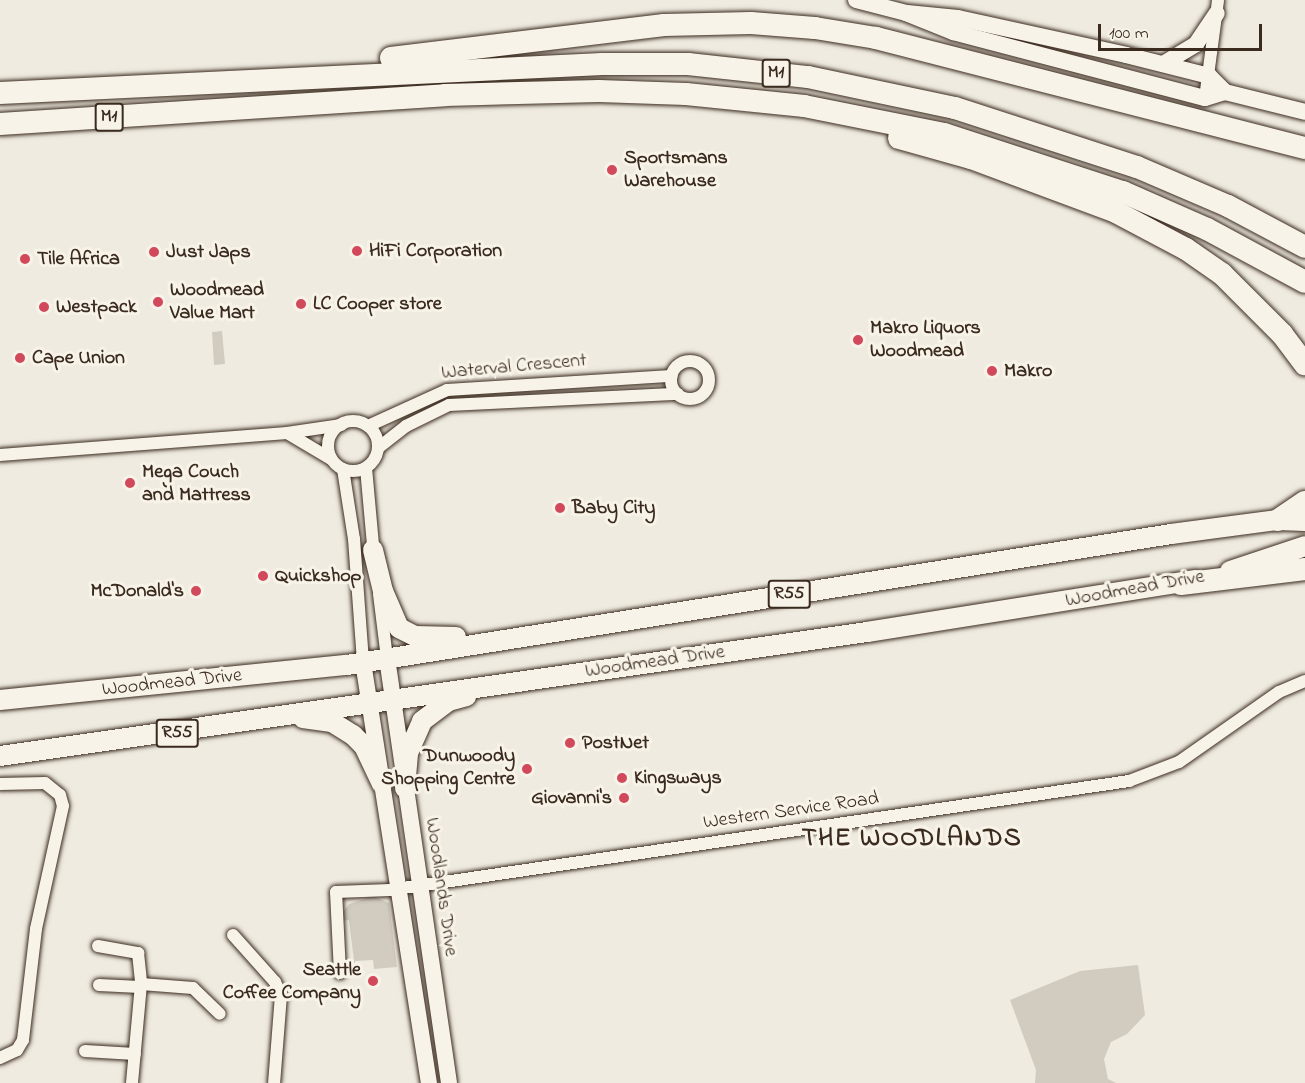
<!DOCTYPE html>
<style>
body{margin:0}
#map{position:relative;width:1305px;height:1083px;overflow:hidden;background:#efebe0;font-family:"Indie Flower",sans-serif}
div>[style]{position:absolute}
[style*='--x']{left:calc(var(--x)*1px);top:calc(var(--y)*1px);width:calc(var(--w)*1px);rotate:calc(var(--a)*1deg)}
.green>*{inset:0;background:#d1cbc0}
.roads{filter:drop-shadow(0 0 2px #3b2a1e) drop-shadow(0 0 2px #3b2a1e)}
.minor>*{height:12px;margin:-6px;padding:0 6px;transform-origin:6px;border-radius:6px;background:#f7f3e8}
.minor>.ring{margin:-6px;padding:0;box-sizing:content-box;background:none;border:12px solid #f7f3e8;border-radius:50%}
.secondary>*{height:16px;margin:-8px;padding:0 8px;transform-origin:8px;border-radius:8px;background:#f7f3e8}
.primary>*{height:20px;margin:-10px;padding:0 10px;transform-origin:10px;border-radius:10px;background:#f7f3e8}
.motorway>*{height:22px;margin:-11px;padding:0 11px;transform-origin:11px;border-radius:11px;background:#f7f3e8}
.dots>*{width:16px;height:16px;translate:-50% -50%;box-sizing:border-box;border:3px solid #f7f3e8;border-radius:50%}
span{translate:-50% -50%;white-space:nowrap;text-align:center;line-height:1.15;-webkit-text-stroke:6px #f7f3e8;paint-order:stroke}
.shield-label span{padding:2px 4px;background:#f7f3e8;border:2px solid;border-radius:4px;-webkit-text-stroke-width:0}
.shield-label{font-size:18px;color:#3b2a1e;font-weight:700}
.poi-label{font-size:20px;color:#3b2a1e;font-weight:700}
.left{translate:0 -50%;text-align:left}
.right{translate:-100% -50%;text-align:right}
.street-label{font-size:20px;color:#3b2a1e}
.district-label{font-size:26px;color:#3b2a1e;font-weight:700;letter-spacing:1.5px}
.scale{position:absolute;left:1098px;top:24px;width:164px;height:27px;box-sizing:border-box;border:3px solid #3b2a1e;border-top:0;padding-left:8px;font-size:18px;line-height:21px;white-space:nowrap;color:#3b2a1e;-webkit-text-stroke:4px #f7f3e8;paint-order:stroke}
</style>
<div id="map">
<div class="green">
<i style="clip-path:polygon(222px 331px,225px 364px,214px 365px,212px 332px)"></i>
<i style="clip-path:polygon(373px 896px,389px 903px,397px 967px,374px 969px,373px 960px,355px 961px,356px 974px,345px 975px,345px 963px,354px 961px,349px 920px,340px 921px,341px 915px,349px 904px)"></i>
<i style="clip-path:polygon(1138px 965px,1145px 1015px,1127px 1034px,1111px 1042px,1104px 1059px,1108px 1079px,1116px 1083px,1035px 1083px,1036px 1070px,1010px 1000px,1080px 971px)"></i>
</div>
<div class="roads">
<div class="minor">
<i style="--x:1205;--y:98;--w:99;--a:-82.4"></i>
<i class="ring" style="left:671px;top:361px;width:26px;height:26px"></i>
<i class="ring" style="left:328px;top:421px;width:38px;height:38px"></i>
<i style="--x:368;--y:426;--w:87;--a:-24.5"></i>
<i style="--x:447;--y:390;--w:225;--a:-3.6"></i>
<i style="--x:289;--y:434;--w:49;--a:30.8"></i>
<i style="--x:378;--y:448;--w:36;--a:-38"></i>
<i style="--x:406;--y:426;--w:48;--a:-26"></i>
<i style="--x:449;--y:405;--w:229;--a:-2.8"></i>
<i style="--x:0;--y:455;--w:288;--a:-4.4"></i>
<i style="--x:287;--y:433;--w:55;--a:-8.4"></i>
<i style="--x:366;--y:468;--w:88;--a:84.8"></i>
<i style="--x:343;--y:469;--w:71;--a:81.1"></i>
<i style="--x:354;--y:539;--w:123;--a:85.8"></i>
<i style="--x:379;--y:594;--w:64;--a:82.9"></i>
<i style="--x:0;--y:784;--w:45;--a:-1.3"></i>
<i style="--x:45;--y:783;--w:19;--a:39"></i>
<i style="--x:60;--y:795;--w:11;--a:75"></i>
<i style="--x:63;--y:806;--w:126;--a:102.4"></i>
<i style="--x:36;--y:929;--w:112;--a:96.7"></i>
<i style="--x:23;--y:1040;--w:12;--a:121"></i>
<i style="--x:17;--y:1050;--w:19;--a:155"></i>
<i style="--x:233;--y:935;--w:63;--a:48.2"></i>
<i style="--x:275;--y:982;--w:14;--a:65"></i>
<i style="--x:281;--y:995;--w:88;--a:94.5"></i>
<i style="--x:98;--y:946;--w:41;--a:9.9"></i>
<i style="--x:138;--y:953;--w:31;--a:84"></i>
<i style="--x:340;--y:973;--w:81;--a:-92.8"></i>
<i style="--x:336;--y:892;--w:54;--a:-2.1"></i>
<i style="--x:390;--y:890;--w:747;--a:-8.39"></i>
<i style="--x:1129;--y:781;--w:53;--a:-20.8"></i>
<i style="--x:1179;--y:762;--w:122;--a:-35"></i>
<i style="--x:1279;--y:692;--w:28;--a:-23"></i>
<i style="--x:99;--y:985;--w:41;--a:2.8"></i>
<i style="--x:85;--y:1051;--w:50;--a:3.4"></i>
<i style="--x:132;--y:1083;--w:99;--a:-84.8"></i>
<i style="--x:141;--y:984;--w:52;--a:4.4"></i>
<i style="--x:193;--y:988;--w:37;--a:44"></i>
</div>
<div class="secondary">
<i style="--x:856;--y:0;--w:52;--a:14.6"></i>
<i style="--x:906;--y:13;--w:51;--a:22"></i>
<i style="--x:953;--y:32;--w:260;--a:14.7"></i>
<i style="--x:1205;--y:98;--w:21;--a:-17"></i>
<i style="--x:1225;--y:92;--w:82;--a:14"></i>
<i style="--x:907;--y:13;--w:51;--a:5.6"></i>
<i style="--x:958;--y:18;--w:172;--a:12.4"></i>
<i style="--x:1126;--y:55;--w:86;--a:14.2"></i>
<i style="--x:1209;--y:76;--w:23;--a:45"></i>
<i style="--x:1163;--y:64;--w:39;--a:-31"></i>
<i style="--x:1196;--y:44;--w:37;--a:-56"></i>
<i style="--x:387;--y:658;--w:429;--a:81.7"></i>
<i style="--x:363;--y:662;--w:426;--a:81.1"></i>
</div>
<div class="primary">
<i style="--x:373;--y:550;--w:42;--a:76.3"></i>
<i style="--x:383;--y:591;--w:40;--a:66.6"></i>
<i style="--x:399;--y:628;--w:18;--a:27"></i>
<i style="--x:415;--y:636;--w:41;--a:1.4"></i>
<i style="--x:1230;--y:571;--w:79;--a:-18.4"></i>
<i style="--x:0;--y:700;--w:349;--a:-5.8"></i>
<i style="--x:347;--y:665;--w:834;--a:-9.03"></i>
<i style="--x:1171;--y:534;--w:108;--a:-7.5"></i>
<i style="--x:1278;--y:520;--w:27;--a:2"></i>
<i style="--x:303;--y:718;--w:29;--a:8"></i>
<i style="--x:332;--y:722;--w:25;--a:32"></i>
<i style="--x:353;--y:735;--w:16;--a:45"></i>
<i style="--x:364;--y:746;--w:42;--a:64.7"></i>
<i style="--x:0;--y:756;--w:876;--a:-8.14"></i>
<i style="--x:867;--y:632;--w:333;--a:-9"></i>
<i style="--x:405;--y:788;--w:35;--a:-85"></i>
<i style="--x:408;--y:753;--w:35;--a:-66"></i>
<i style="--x:422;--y:721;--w:34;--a:-37"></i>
<i style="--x:449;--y:701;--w:18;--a:-16"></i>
</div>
<div class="motorway">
<i style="--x:391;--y:58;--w:275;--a:-6.9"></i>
<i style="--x:664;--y:25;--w:87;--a:-1.3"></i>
<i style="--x:751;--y:23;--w:64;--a:4.5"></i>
<i style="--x:815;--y:28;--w:62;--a:9.3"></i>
<i style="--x:876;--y:38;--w:443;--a:14.4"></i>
<i style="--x:0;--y:93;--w:603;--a:-2.76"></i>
<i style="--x:602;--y:64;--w:86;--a:0"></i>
<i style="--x:688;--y:64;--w:121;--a:6.2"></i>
<i style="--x:808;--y:77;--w:150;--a:11.9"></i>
<i style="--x:955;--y:108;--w:191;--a:18"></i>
<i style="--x:1137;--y:167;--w:99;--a:23.2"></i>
<i style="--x:1228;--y:206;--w:87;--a:28"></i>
<i style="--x:0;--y:124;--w:446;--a:-3.7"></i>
<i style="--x:445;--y:95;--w:154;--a:-1.5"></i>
<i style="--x:599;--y:91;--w:87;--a:2"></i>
<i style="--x:686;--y:94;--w:119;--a:5.8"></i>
<i style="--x:804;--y:106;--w:143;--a:11.3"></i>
<i style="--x:944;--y:134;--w:188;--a:18"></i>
<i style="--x:1123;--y:192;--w:92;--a:23.8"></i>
<i style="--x:1207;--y:229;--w:111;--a:28.4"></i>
<i style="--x:899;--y:138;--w:75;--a:15.5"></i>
<i style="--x:971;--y:158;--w:155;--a:20.4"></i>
<i style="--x:1116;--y:212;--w:79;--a:27.9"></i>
<i style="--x:1186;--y:249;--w:44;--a:34.8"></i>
<i style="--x:1222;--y:274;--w:85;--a:45"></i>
<i style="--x:1282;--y:334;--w:38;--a:53"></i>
<i style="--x:1278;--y:520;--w:32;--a:-34"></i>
<i style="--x:1181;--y:584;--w:125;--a:-6.9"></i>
</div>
</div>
<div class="dots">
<i style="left:612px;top:170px;background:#d1495b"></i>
<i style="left:357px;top:251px;background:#d1495b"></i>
<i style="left:154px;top:252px;background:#d1495b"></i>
<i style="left:25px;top:259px;background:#d1495b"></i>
<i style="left:158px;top:302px;background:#d1495b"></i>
<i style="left:301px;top:304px;background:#d1495b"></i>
<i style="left:44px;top:307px;background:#d1495b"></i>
<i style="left:858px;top:340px;background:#d1495b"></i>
<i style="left:20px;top:358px;background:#d1495b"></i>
<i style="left:992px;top:371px;background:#d1495b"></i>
<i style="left:130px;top:483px;background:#d1495b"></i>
<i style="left:560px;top:508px;background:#d1495b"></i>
<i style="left:263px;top:576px;background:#d1495b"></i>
<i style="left:196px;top:591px;background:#d1495b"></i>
<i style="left:570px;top:743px;background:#d1495b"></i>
<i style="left:527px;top:769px;background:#d1495b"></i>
<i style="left:622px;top:778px;background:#d1495b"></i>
<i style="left:624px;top:798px;background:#d1495b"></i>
<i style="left:373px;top:981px;background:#d1495b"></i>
</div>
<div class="shield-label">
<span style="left:776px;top:73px">M1</span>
<span style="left:109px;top:117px">M1</span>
<span style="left:789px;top:594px">R55</span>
<span style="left:177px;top:733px">R55</span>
</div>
<div class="poi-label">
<span class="left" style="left:624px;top:170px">Sportsmans<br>Warehouse</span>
<span class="left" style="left:369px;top:251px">HiFi Corporation</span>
<span class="left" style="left:166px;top:252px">Just Japs</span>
<span class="left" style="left:37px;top:259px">Tile Africa</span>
<span class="left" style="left:170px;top:302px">Woodmead<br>Value Mart</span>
<span class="left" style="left:313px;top:304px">LC Cooper store</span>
<span class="left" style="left:56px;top:307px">Westpack</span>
<span class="left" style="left:870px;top:340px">Makro Liquors<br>Woodmead</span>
<span class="left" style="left:32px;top:358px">Cape Union</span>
<span class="left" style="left:1004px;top:371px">Makro</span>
<span class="left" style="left:142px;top:484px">Mega Couch<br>and Mattress</span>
<span class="left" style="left:572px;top:508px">Baby City</span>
<span class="left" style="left:275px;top:576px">Quickshop</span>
<span class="right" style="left:184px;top:591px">McDonald's</span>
<span class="left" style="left:582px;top:743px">PostNet</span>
<span class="right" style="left:515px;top:768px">Dunwoody<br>Shopping Centre</span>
<span class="left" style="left:634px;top:778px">Kingsways</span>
<span class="right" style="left:612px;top:798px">Giovanni's</span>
<span class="right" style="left:361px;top:982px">Seattle<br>Coffee Company</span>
</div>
<div class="street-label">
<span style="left:514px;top:367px;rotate:-5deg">Waterval Crescent</span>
<span style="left:1135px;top:589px;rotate:-10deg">Woodmead Drive</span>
<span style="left:655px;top:662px;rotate:-8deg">Woodmead Drive</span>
<span style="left:172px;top:683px;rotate:-6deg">Woodmead Drive</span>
<span style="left:791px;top:811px;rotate:-8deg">Western Service Road</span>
<span style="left:441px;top:887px;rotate:82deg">Woodlands Drive</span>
</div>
<div class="district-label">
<span style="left:912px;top:840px">THE WOODLANDS</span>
</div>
<div class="scale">100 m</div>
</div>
